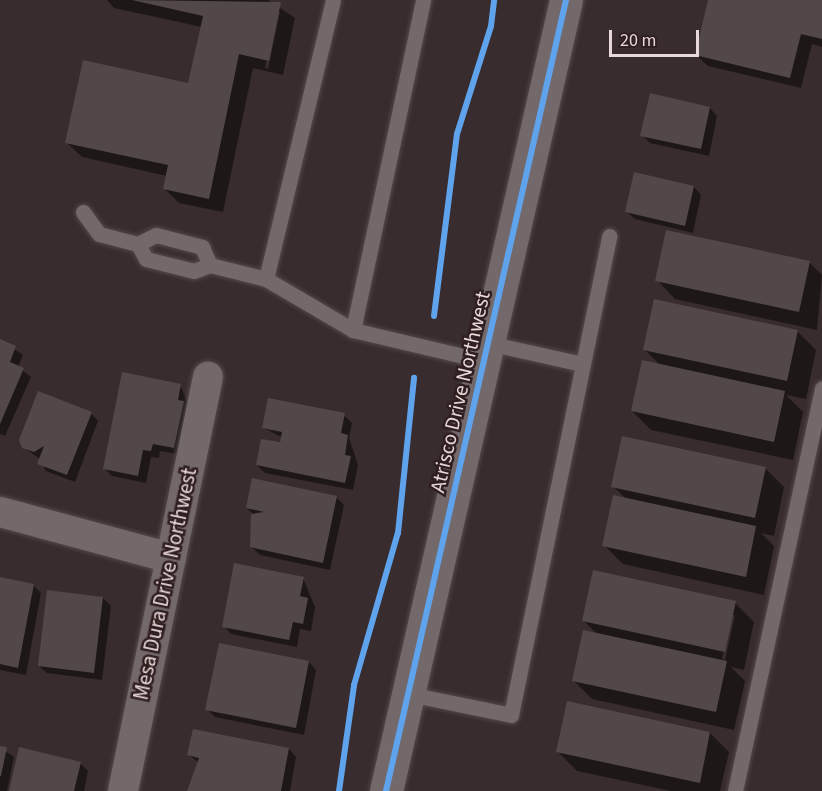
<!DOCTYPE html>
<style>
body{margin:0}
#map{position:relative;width:822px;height:791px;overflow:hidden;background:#382c2e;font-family:"Source Sans 3",sans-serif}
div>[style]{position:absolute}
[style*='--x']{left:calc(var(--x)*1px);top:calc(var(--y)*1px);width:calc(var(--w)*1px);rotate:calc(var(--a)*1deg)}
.shadow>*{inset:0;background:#0007}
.building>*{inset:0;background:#52484a}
.roads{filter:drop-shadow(0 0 2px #53494a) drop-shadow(0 0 2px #53494a)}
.service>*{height:15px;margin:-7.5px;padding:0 7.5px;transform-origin:7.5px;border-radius:7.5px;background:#73696a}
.minor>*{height:30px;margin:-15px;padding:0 15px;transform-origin:15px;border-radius:15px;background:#73696a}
.tertiary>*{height:33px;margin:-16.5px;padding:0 16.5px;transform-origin:16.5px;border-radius:16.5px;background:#73696a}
.cycleway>*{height:6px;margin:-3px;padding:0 3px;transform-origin:3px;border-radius:3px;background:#60a3ed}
span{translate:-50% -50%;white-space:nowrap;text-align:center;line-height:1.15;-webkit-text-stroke:5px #311e20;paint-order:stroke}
.street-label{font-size:21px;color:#e7d9da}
.scale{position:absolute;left:609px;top:30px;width:90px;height:27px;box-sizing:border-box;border:3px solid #e7d9da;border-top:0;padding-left:8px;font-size:18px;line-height:21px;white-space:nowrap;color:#e7d9da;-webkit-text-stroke:4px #311e20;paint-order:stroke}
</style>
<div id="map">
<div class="shadow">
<i style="clip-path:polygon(evenodd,107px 0,268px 0,295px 18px,283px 75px,253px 68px,223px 212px,179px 203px,165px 189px,167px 176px,82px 157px,67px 143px,189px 85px,202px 27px,114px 8px,107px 0,277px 12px,280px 12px,268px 69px,265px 68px,277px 12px)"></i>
<i style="clip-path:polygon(709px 0,822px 0,822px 47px,812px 44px,801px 88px,708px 66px,696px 55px)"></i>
<i style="clip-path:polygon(710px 108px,717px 116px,709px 156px,650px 143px,642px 135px)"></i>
<i style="clip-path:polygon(694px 187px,701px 195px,693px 233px,635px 219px,627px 212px)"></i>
<i style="clip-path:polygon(809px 262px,822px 275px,817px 330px,675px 299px,657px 280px)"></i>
<i style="clip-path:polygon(797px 331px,816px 350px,806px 399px,786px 395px,803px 412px,793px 460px,651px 430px,632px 411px,661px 366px,645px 350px)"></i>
<i style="clip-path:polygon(0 340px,23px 355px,18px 367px,31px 377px,5px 436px,0 434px)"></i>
<i style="clip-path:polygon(180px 385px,191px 410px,182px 455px,160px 451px,159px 458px,151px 457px,146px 483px,112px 476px,105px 469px)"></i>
<i style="clip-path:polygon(91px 413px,98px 421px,75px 482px,46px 471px,40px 459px,23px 447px)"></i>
<i style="clip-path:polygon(344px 415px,352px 423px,349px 438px,358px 465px,353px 490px,265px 473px,257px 465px,283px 438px,264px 428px)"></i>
<i style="clip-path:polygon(765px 468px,784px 487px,774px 536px,761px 533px,774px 546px,764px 595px,623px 564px,604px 545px,626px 499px,613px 486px)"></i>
<i style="clip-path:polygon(336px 497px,344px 505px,330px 570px,260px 555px,252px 547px,253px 514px,247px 508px)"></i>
<i style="clip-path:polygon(303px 578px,315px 607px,311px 631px,300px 629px,297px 647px,231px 634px,224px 626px)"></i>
<i style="clip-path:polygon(0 579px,33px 585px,41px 593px,26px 675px,0 670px)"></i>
<i style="clip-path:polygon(103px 598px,111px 606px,102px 680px,47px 673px,39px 666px)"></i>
<i style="clip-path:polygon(evenodd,735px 603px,754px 622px,744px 670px,731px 667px,745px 681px,734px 730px,592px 699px,574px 681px,597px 634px,584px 621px,735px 603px,732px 615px,735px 615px,725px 660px,722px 659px,732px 615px)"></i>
<i style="clip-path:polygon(309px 662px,316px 670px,304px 735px,215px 717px,207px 709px)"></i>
<i style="clip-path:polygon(710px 733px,729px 752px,720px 791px,671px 791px,577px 771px,558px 752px)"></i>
<i style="clip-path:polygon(0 748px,14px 757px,7px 791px,0 791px)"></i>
<i style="clip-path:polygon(289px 749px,296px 757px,290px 791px,189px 791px,199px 763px,189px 755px)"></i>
<i style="clip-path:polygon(80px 763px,88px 771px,84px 791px,10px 791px)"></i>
</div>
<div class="building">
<i style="clip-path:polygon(132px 0,281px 2px,269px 61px,239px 54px,209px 199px,163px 189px,168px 165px,65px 143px,83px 60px,188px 83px,203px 16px)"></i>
<i style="clip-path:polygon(708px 0,822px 0,822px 39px,801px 34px,790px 78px,695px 55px)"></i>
<i style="clip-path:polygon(650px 93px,710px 107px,701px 149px,640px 136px)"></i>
<i style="clip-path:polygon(634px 172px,694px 186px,685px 226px,625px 212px)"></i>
<i style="clip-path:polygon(666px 230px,810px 261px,799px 312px,655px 281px)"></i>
<i style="clip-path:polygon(654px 299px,798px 330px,787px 381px,643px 350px)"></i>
<i style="clip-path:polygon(0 339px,16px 346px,10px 362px,24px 368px,0 424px)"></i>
<i style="clip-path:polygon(642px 360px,785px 391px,774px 442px,631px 411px)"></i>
<i style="clip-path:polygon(122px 372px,181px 384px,178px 400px,184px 401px,174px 448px,153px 444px,151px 451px,143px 450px,138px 476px,103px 469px)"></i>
<i style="clip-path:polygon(38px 391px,92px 412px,67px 475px,37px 464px,44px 446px,34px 452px,22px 448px,19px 440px)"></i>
<i style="clip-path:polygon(268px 398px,345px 413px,341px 433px,348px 435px,345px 455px,351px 456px,345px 483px,256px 465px,261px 439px,280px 442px,282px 432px,262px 428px)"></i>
<i style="clip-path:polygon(622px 436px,766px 467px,755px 518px,611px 487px)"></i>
<i style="clip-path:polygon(252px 478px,337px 496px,323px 563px,250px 547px,251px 514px,264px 512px,246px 508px)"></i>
<i style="clip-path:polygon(613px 495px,756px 526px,746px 577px,602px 546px)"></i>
<i style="clip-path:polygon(234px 563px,304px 577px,300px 596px,308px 598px,303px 624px,293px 622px,289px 640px,222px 627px)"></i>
<i style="clip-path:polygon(593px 570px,736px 601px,725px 652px,582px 621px)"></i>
<i style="clip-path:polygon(0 577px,34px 584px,18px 668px,0 664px)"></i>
<i style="clip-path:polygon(47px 590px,103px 597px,94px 673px,38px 666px)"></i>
<i style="clip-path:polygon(583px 630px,727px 661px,716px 712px,572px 681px)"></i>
<i style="clip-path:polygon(219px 643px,309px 661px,296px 728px,205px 710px)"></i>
<i style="clip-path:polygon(567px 701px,710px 732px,700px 783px,556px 752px)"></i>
<i style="clip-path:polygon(193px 729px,289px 748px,281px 791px,187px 791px,199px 758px,187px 755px)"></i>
<i style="clip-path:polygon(0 746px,7px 747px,1px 776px,0 776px)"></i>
<i style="clip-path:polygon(19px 747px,81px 762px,74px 791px,9px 791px)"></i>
</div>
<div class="roads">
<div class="service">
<i style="--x:333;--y:0;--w:287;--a:103.5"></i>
<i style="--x:266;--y:279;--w:101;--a:30.4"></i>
<i style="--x:353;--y:330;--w:135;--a:13.3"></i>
<i style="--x:83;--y:212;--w:27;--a:54"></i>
<i style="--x:99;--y:234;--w:40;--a:14.4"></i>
<i style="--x:138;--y:244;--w:20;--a:-27"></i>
<i style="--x:156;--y:235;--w:48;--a:14.6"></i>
<i style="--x:202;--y:247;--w:20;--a:66"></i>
<i style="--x:138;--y:244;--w:17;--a:62"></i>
<i style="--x:146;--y:259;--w:49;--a:14"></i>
<i style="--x:194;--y:271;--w:17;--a:-21"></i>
<i style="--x:210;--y:265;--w:58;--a:14"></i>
<i style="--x:353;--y:330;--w:337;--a:-78"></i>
<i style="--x:488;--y:343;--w:96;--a:12.6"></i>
<i style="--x:409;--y:694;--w:104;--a:11.6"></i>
<i style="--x:511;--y:715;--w:489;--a:-78.4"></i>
<i style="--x:735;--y:791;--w:412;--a:-77.8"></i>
</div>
<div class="minor">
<i style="--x:0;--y:512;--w:177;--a:15.1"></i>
<i style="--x:123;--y:791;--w:423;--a:-78.4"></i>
</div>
<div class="tertiary">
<i style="--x:386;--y:791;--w:811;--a:-77.18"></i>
</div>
</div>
<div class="cycleway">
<i style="--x:434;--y:316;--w:183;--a:-82.8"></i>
<i style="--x:457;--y:134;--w:113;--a:-72.5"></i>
<i style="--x:491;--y:26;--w:26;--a:-83"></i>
<i style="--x:339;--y:791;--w:107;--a:-81.9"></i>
<i style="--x:354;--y:685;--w:158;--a:-73.9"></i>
<i style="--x:398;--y:533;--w:156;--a:-84.1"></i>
<i style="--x:386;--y:791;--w:811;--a:-77.18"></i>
</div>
<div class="street-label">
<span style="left:460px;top:392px;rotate:-77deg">Atrisco Drive Northwest</span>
<span style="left:165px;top:584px;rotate:-78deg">Mesa Dura Drive Northwest</span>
</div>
<div class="scale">20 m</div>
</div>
